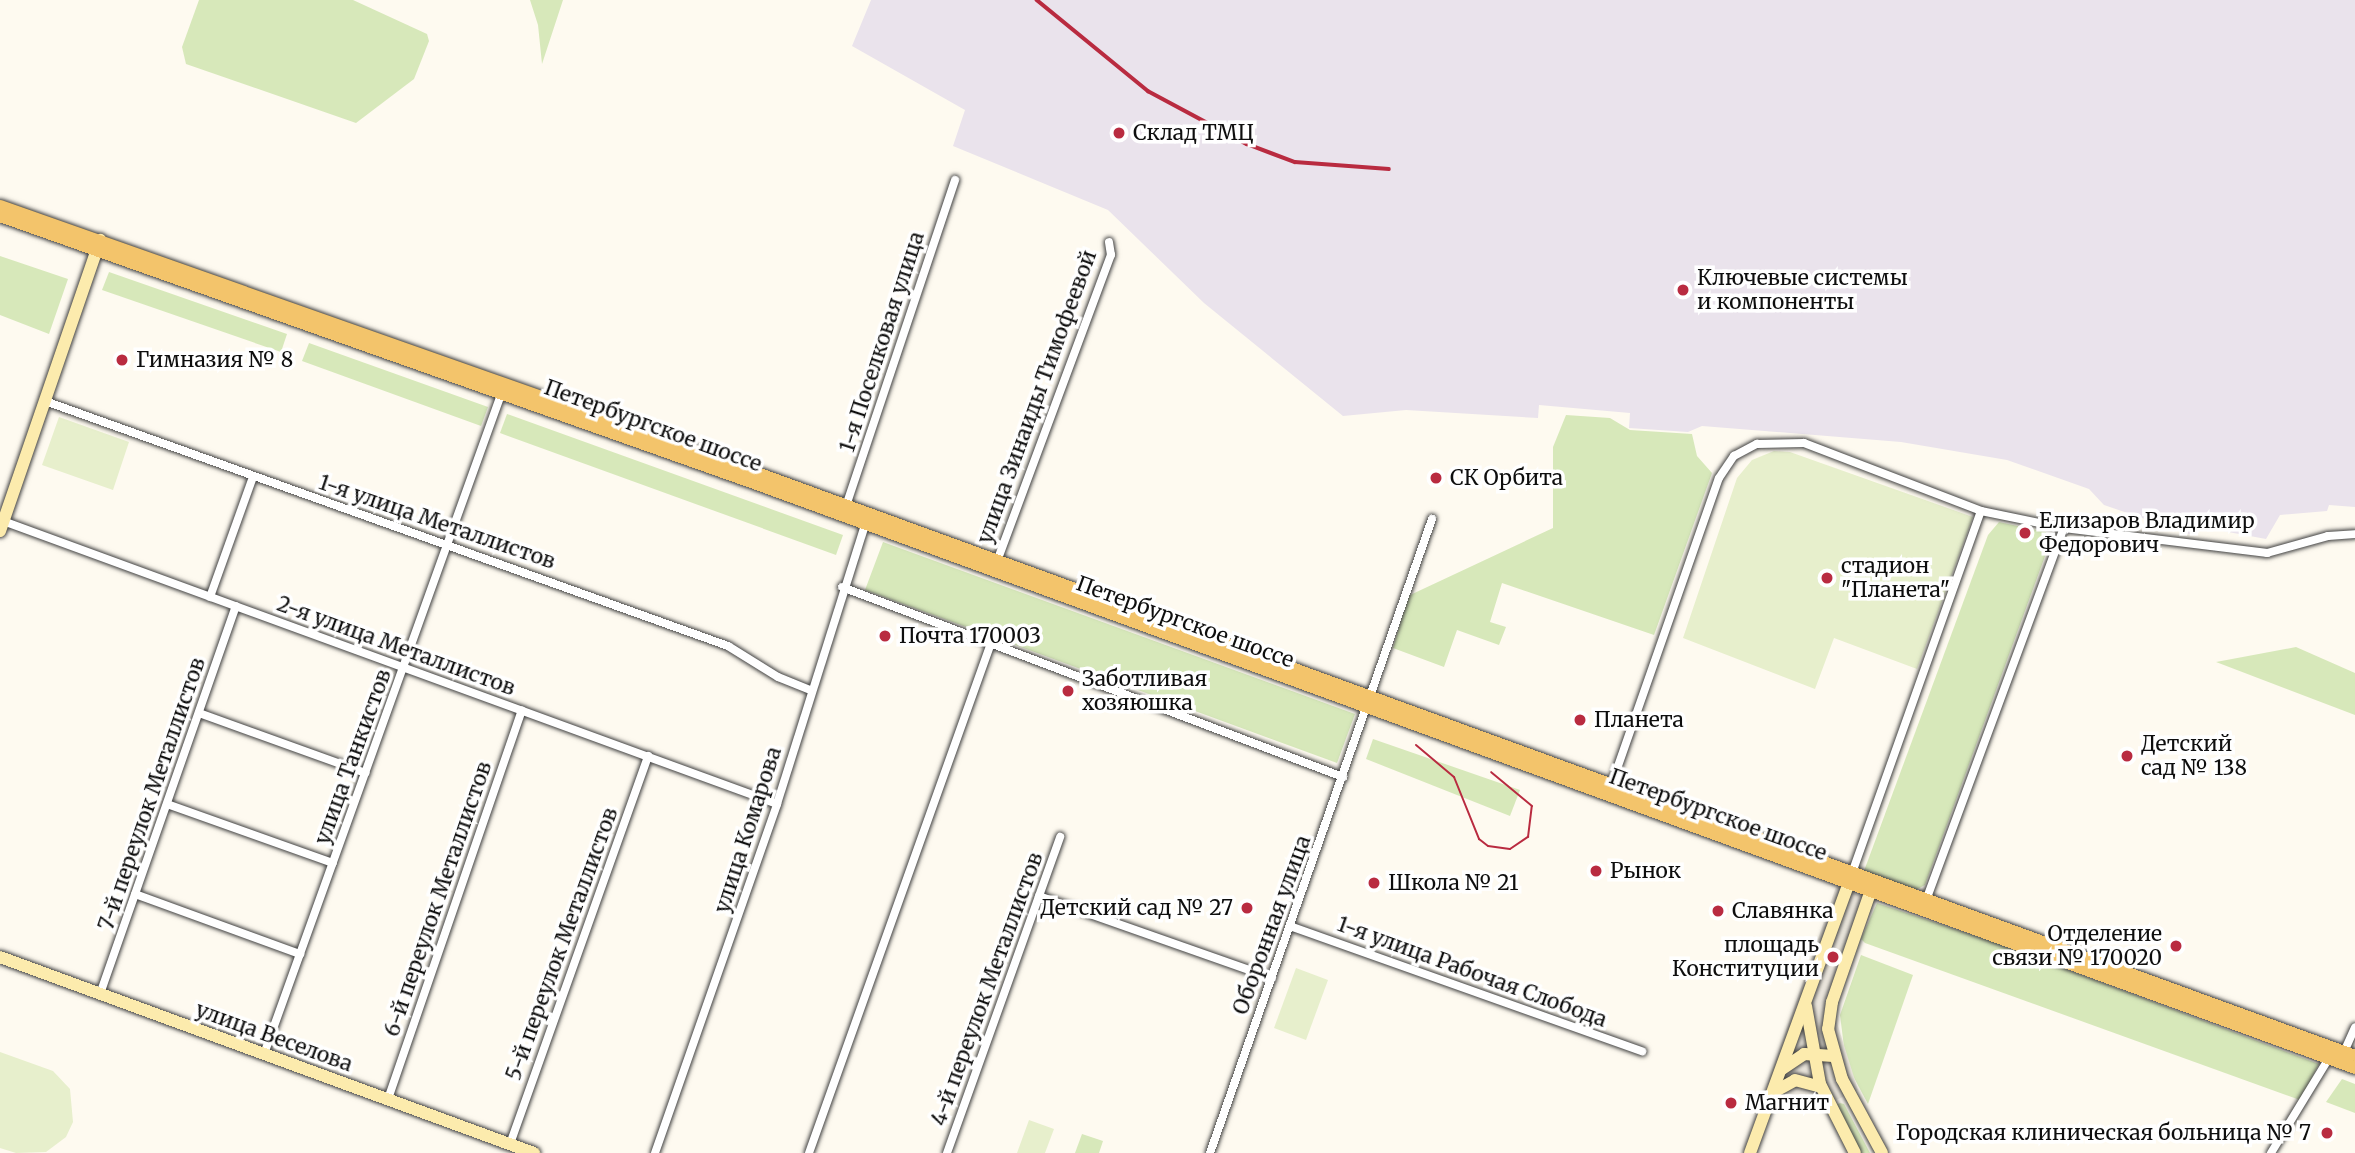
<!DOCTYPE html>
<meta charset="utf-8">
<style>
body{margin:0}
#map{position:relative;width:2355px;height:1153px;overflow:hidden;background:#fefaf0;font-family:Merriweather,serif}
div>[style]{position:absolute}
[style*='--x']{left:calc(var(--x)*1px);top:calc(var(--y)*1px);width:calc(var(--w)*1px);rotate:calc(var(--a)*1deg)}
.industrial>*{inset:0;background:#eae3ec}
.green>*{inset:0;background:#d7e8ba}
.pitch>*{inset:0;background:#e7efcc}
.plaza>*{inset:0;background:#eee9df}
.roads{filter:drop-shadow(0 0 2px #414141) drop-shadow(0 0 2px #414141)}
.street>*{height:8px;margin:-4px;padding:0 4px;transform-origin:4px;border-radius:4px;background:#fff}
.secondary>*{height:12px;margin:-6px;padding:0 6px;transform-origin:6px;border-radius:6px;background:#fcebad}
.primary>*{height:12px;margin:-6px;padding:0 6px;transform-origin:6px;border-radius:6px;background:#f3c46b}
.tram>*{height:2px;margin:-1px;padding:0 1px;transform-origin:1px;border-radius:1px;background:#b92b40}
.rail>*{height:3.5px;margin:-1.75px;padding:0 1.75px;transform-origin:1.75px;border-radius:1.75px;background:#b92b40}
.dots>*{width:19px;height:19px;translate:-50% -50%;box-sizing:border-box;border:4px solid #fff;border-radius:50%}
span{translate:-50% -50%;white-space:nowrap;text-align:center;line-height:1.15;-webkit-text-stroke:7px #fff;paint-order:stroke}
.poi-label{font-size:21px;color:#0e0e0e}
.left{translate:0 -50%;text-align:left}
.right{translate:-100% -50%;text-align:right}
.street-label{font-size:21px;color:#0e0e0e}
</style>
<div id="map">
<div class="industrial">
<i style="clip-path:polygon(871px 0,2355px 0,2355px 507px,2329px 505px,2327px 511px,2280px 515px,2266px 539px,2196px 526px,2192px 535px,2104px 505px,2089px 489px,2007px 460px,1901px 442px,1702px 426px,1688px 432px,1629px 428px,1630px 413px,1539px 405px,1538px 418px,1406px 410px,1343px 416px,1204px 303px,1108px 210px,953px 146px,965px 110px,852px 46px)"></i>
</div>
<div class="green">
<i style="clip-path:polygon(199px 0,353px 0,427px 34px,429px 41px,414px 79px,356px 123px,186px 64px,182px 47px)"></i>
<i style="clip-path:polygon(530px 0,563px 0,542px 64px,538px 25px)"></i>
<i style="clip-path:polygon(0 256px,68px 279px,49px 334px,0 315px)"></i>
<i style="clip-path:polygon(109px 272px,287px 334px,281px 352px,102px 290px)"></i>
<i style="clip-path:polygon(309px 343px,488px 407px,481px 426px,302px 361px)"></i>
<i style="clip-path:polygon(507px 414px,843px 535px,836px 555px,500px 433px)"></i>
<i style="clip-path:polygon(1566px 415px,1610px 418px,1630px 430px,1692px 434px,1697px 456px,1712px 473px,1654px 635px,1502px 583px,1490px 622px,1506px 627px,1499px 645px,1457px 630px,1444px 667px,1393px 648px,1408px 596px,1553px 528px,1553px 447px)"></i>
<i style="clip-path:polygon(1999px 522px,2046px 532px,2048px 548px,1925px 885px,1914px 891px,1864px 871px,1988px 535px)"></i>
<i style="clip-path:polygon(883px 542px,1355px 714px,1337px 763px,865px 590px)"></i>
<i style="clip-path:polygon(2296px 647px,2355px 673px,2355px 715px,2216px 662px)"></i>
<i style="clip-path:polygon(1373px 739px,1520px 790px,1510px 816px,1366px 759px)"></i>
<i style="clip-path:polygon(1877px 903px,1993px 942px,2319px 1064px,2300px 1100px,1865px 943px,1861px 939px)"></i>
<i style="clip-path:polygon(1861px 955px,1913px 975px,1868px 1104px,1846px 1063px,1840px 1015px)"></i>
<i style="clip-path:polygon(2342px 1079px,2355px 1084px,2355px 1113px,2326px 1102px)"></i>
<i style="clip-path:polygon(1840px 1103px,1844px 1104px,1870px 1153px,1860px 1153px,1836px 1105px)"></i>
<i style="clip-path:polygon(1082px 1134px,1103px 1141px,1099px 1153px,1075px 1153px)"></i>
</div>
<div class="pitch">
<i style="clip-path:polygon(59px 417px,129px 442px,113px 490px,42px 465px)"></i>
<i style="clip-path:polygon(1774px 451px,1790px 452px,1973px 517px,1917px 669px,1834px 638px,1815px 689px,1683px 638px,1737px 478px,1752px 460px)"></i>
<i style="clip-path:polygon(1296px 968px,1328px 980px,1306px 1040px,1274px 1028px)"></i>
<i style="clip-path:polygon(0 1052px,53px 1071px,70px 1089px,73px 1122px,66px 1137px,46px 1152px,16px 1153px,0 1148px)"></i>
<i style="clip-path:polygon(1029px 1120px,1054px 1129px,1045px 1153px,1017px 1153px)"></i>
</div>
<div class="plaza">
<i style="clip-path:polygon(1836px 887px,1874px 901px,1834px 1013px,1858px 1090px,1823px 1106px,1767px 1085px)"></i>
</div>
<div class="roads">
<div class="street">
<i style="--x:45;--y:401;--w:726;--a:19.73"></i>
<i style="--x:728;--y:646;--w:59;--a:31.8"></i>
<i style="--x:778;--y:677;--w:35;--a:22"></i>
<i style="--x:845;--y:509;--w:347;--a:-71.5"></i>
<i style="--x:3;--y:521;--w:824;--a:20.08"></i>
<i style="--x:996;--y:564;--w:330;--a:-69.6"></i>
<i style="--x:1111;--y:255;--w:13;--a:-99"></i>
<i style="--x:842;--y:587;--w:536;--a:20.77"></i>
<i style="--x:210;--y:597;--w:127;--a:-70.3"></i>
<i style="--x:199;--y:713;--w:177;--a:19.8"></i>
<i style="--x:1611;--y:786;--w:326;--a:-70.7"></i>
<i style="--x:1719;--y:478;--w:27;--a:-56"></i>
<i style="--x:1734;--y:456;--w:26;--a:-28"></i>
<i style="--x:1757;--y:444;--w:47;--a:-1.2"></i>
<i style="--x:1804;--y:443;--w:190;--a:21"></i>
<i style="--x:1981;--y:511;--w:85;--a:11.6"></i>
<i style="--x:2064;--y:528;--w:205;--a:7"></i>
<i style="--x:2267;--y:553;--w:63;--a:-15.6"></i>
<i style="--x:2328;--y:536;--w:27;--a:-4"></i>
<i style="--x:167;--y:804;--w:176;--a:19.6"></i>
<i style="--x:1852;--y:873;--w:384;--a:-70.4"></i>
<i style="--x:135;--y:894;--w:176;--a:20"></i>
<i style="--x:1039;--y:896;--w:247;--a:19.4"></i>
<i style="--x:1925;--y:903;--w:400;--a:-69.7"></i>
<i style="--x:1290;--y:926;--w:374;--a:19.6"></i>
<i style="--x:100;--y:994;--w:411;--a:-70.7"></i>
<i style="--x:2344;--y:1052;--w:27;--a:-66"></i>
<i style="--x:264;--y:1054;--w:703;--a:-70.23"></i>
<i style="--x:388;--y:1099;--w:411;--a:-71"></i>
<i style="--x:510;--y:1144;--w:412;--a:-70.4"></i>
<i style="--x:655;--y:1153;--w:370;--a:-70.7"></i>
<i style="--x:777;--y:804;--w:297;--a:-72.5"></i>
<i style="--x:809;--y:1153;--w:542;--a:-70.36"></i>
<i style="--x:947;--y:1153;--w:336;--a:-70.3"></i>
<i style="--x:1210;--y:1153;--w:672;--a:-70.7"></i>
<i style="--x:2271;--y:1153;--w:111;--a:-58.6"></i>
</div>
<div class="secondary">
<i style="--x:0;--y:531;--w:308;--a:-71"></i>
<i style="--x:0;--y:957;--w:569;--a:20.16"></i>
<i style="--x:1806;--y:1006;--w:79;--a:79.8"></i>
<i style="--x:1820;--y:1084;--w:77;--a:63.1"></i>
<i style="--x:1782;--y:1069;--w:27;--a:-34"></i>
<i style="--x:1804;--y:1054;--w:29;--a:4"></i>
<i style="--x:1772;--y:1093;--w:26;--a:-29"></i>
<i style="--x:1795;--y:1080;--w:27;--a:15"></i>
<i style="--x:1750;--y:1153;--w:289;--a:-69.9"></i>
<i style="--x:1849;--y:882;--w:16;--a:-18"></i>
<i style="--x:1864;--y:877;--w:15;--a:62"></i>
<i style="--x:1871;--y:890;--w:119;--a:109.2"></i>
<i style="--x:1832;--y:1002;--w:27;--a:98"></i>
<i style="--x:1828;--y:1029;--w:52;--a:74.4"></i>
<i style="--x:1842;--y:1079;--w:84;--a:61.6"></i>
</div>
<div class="primary">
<i style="--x:0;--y:206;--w:803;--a:19.43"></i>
<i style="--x:757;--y:473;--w:1701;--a:20.04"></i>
<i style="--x:0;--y:216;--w:800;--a:19.5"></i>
<i style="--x:754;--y:483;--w:1705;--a:20.07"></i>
</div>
</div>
<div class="tram">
<i style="--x:1416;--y:745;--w:50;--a:40.1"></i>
<i style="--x:1454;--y:777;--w:67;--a:68"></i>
<i style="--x:1479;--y:839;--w:11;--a:38"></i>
<i style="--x:1488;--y:846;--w:22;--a:8"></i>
<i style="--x:1510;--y:849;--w:22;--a:-34"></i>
<i style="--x:1528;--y:837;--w:31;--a:-83"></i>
<i style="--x:1532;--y:806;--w:53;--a:-140.3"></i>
</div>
<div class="rail">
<i style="--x:1037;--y:0;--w:144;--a:39.3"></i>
<i style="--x:1148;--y:91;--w:112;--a:28.2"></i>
<i style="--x:1247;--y:144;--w:51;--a:20.6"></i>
<i style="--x:1295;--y:162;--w:94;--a:4.3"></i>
</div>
<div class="dots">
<i style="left:1119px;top:133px;background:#b92b40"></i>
<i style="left:1683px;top:290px;background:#b92b40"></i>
<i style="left:122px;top:360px;background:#b92b40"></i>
<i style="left:1436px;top:478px;background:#b92b40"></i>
<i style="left:2025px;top:533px;background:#b92b40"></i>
<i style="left:1827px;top:578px;background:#b92b40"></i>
<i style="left:885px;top:636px;background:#b92b40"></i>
<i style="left:1068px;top:691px;background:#b92b40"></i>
<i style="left:1580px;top:720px;background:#b92b40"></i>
<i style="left:2127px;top:756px;background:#b92b40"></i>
<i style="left:1596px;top:871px;background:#b92b40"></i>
<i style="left:1374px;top:883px;background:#b92b40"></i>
<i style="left:1247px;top:908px;background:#b92b40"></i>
<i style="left:1718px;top:911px;background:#b92b40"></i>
<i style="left:2176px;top:946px;background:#b92b40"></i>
<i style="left:1833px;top:957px;background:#b92b40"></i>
<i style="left:1731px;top:1103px;background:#b92b40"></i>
<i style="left:2327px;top:1133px;background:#b92b40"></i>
</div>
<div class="poi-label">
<span class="left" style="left:1133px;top:133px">Склад ТМЦ</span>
<span class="left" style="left:1697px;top:290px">Ключевые системы<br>и компоненты</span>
<span class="left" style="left:136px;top:360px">Гимназия № 8</span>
<span class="left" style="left:1450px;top:478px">СК Орбита</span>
<span class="left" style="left:2039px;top:533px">Елизаров Владимир<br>Федорович</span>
<span class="left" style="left:1841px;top:578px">стадион<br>"Планета"</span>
<span class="left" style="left:899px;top:636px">Почта 170003</span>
<span class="left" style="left:1082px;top:691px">Заботливая<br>хозяюшка</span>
<span class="left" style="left:1594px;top:720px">Планета</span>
<span class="left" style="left:2141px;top:756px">Детский<br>сад № 138</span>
<span class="left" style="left:1610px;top:871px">Рынок</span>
<span class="left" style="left:1388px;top:883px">Школа № 21</span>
<span class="right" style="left:1233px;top:908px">Детский сад № 27</span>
<span class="left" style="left:1732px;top:911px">Славянка</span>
<span class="right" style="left:2162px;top:946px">Отделение<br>связи № 170020</span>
<span class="right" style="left:1819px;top:957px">площадь<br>Конституции</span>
<span class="left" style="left:1745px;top:1103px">Магнит</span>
<span class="right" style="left:2311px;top:1133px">Городская клиническая больница № 7</span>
</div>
<div class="street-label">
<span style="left:882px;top:342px;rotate:-72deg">1-я Поселковая улица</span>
<span style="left:1037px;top:397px;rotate:-70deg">улица Зинаиды Тимофеевой</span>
<span style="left:653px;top:426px;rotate:20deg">Петербургское шоссе</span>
<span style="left:437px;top:522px;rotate:19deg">1-я улица Металлистов</span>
<span style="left:1185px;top:622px;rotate:20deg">Петербургское шоссе</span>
<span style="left:396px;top:646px;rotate:20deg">2-я улица Металлистов</span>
<span style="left:353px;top:757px;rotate:-70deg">улица Танкистов</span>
<span style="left:152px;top:794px;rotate:-71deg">7-й переулок Металлистов</span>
<span style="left:1718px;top:815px;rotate:20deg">Петербургское шоссе</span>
<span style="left:748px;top:830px;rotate:-72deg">улица Комарова</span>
<span style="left:438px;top:899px;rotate:-71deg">6-й переулок Металлистов</span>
<span style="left:1272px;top:925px;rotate:-70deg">Оборонная улица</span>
<span style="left:562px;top:944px;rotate:-70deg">5-й переулок Металлистов</span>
<span style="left:1472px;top:972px;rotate:20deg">1-я улица Рабочая Слобода</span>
<span style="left:987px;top:989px;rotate:-70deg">4-й переулок Металлистов</span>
<span style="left:274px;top:1037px;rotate:20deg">улица Веселова</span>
</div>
</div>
